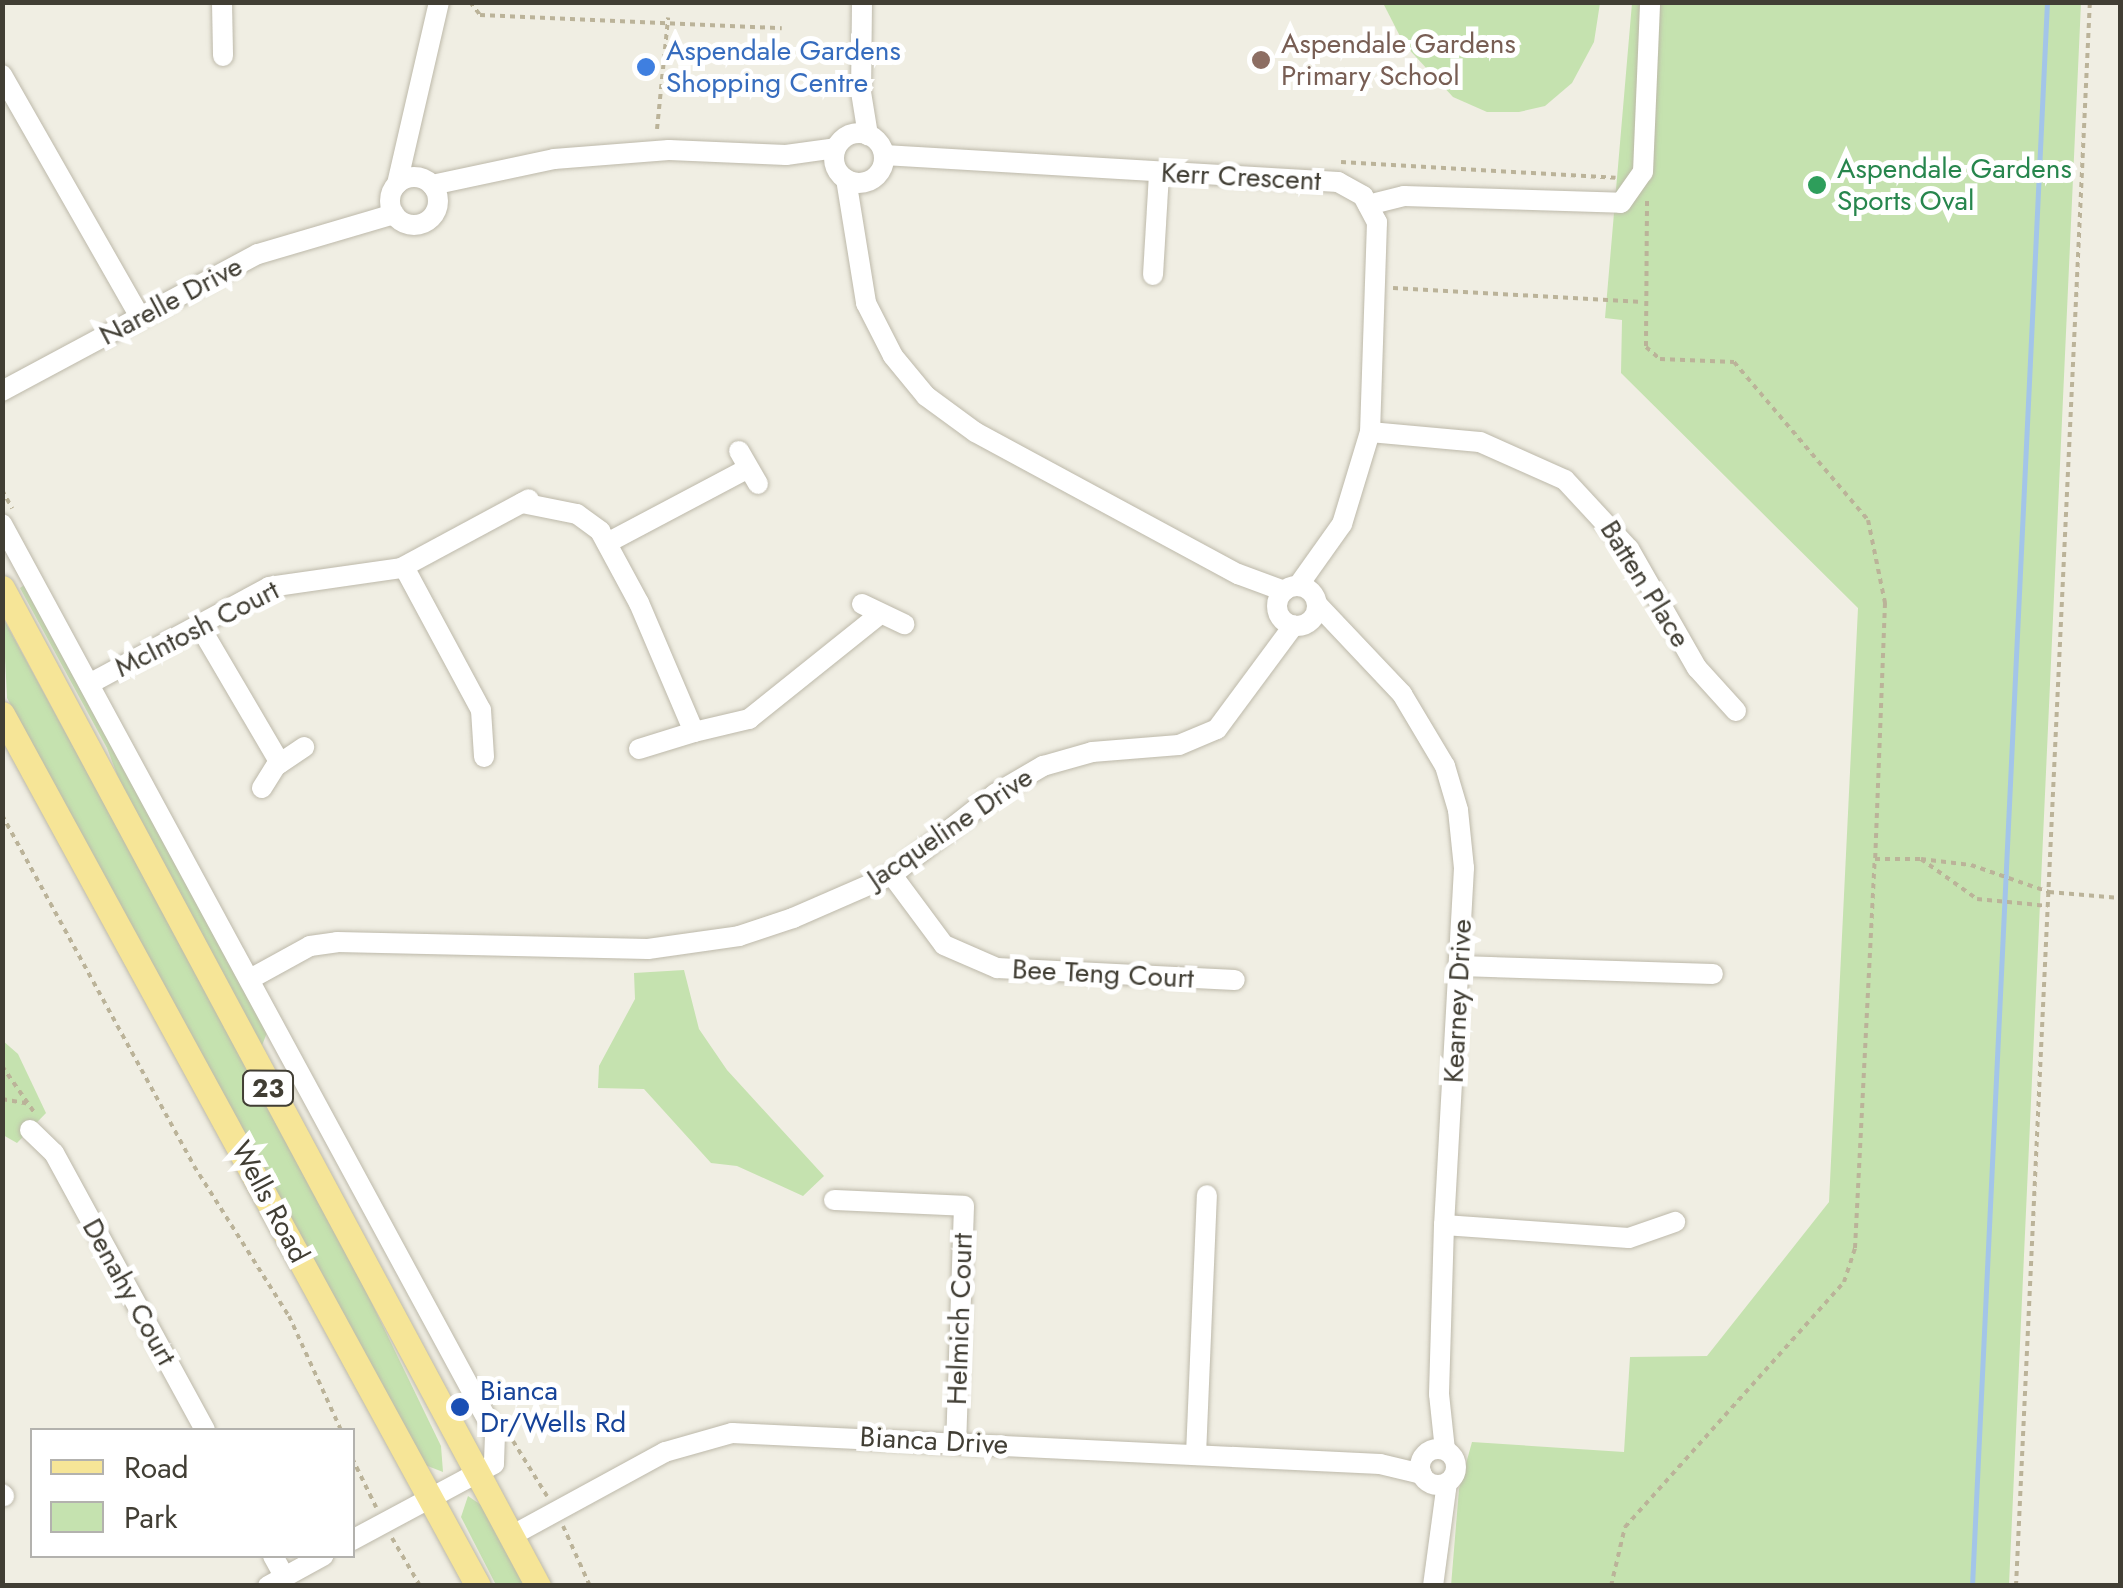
<!DOCTYPE html>
<style>
body{margin:0}
#map{position:relative;width:2123px;height:1588px;overflow:hidden;background:#f0eee3;font-family:Jost,sans-serif}
div>[style]{position:absolute}
[style*='--x']{left:calc(var(--x)*1px);top:calc(var(--y)*1px);width:calc(var(--w)*1px);rotate:calc(var(--a)*1deg)}
.green>*{inset:0;background:#c5e2af}
.stream>*{height:5px;margin:-2.5px;padding:0 2.5px;transform-origin:2.5px;border-radius:2.5px;background:#a3c5e9}
.path>*{height:4px;margin-top:-2px;transform-origin:0;background:repeating-linear-gradient(90deg,#bbb399 0 5px,transparent 0 10px)}
.roads{filter:drop-shadow(0 0 2px #bdb9aa) drop-shadow(0 0 2px #bdb9aa)}
.minor>*{height:20px;margin:-10px;padding:0 10px;transform-origin:10px;border-radius:10px;background:#fff}
.minor>.ring{margin:-10px;padding:0;box-sizing:content-box;background:none;border:20px solid #fff;border-radius:50%}
.major>*{height:25px;margin:-12.5px;padding:0 12.5px;transform-origin:12.5px;border-radius:12.5px;background:#f6e597}
.dots>*{width:28px;height:28px;translate:-50% -50%;box-sizing:border-box;border:5px solid #fff;border-radius:50%}
span{translate:-50% -50%;white-space:nowrap;text-align:center;line-height:1.15;-webkit-text-stroke:10px #fff;paint-order:stroke}
.shield-label span{padding:2px 8px;background:#fff;border:2px solid;border-radius:8px;-webkit-text-stroke-width:0}
.shield-label{font-size:25px;color:#413e34;font-weight:700}
.education-label{font-size:28px;color:#785e54}
.left{translate:0 -50%;text-align:left}
.shop-label{font-size:28px;color:#366cbe}
.leisure-label{font-size:28px;color:#27864d}
.street-label{font-size:28px;color:#413e34}
.transit-label{font-size:28px;color:#164399}
.frame{position:absolute;inset:0;border:5px solid #413e34;pointer-events:none}
.legend{position:absolute;left:30px;top:1428px;width:325px;height:130px;box-sizing:border-box;background:#fff;border:2px solid #b3b2ae;margin:0;padding:12px 18px;list-style:none;font-size:30px;color:#413e34}
.legend li{display:flex;align-items:center;gap:20px;height:50px}
.legend b{width:50px;border:2px solid #b3b2ae}
</style>
<div id="map">
<div class="green">
<i style="clip-path:polygon(1383px 3px,1600px 3px,1594px 42px,1572px 83px,1545px 106px,1519px 112px,1487px 112px,1453px 97px,1404px 44px)"></i>
<i style="clip-path:polygon(1632px 3px,2081px 3px,2009px 1585px,1451px 1586px,1459px 1489px,1472px 1442px,1624px 1452px,1630px 1357px,1707px 1356px,1829px 1202px,1858px 608px,1621px 373px,1622px 320px,1605px 318px)"></i>
<i style="clip-path:polygon(27px 583px,268px 1030px,261px 1048px,129px 806px,107px 748px,20px 588px)"></i>
<i style="clip-path:polygon(3px 618px,334px 1225px,441px 1446px,443px 1472px,425px 1465px,400px 1424px,7px 698px)"></i>
<i style="clip-path:polygon(684px 970px,699px 1029px,727px 1070px,824px 1176px,803px 1196px,737px 1166px,711px 1163px,644px 1089px,598px 1088px,599px 1066px,635px 999px,634px 973px)"></i>
<i style="clip-path:polygon(2px 1040px,18px 1054px,46px 1113px,17px 1143px,3px 1135px)"></i>
<i style="clip-path:polygon(468px 1496px,484px 1507px,527px 1585px,496px 1585px,461px 1517px)"></i>
</div>
<div class="stream">
<i style="--x:1972;--y:1586;--w:1586;--a:-87.29"></i>
</div>
<div class="path">
<i style="--x:470;--y:2;--w:16;--a:52"></i>
<i style="--x:480;--y:15;--w:302;--a:2.5"></i>
<i style="--x:657;--y:129;--w:112;--a:-84.3"></i>
<i style="--x:1341;--y:162;--w:275;--a:3.3"></i>
<i style="--x:1647;--y:201;--w:146;--a:90.4"></i>
<i style="--x:1646;--y:347;--w:18;--a:41"></i>
<i style="--x:1660;--y:359;--w:74;--a:2.3"></i>
<i style="--x:1734;--y:362;--w:207;--a:49.7"></i>
<i style="--x:1868;--y:520;--w:85;--a:78.4"></i>
<i style="--x:1885;--y:603;--w:256;--a:92.2"></i>
<i style="--x:1393;--y:288;--w:250;--a:3.2"></i>
<i style="--x:2;--y:490;--w:21;--a:61"></i>
<i style="--x:2;--y:815;--w:400;--a:61.3"></i>
<i style="--x:194;--y:1166;--w:178;--a:57.7"></i>
<i style="--x:289;--y:1316;--w:125;--a:65.5"></i>
<i style="--x:1921;--y:859;--w:50;--a:6.8"></i>
<i style="--x:1971;--y:865;--w:83;--a:19.1"></i>
<i style="--x:2049;--y:892;--w:71;--a:4.8"></i>
<i style="--x:2;--y:1066;--w:56;--a:55.2"></i>
<i style="--x:2;--y:1099;--w:27;--a:10"></i>
<i style="--x:513;--y:1441;--w:65;--a:58.3"></i>
<i style="--x:352;--y:1458;--w:55;--a:63.9"></i>
<i style="--x:563;--y:1526;--w:66;--a:65.8"></i>
<i style="--x:392;--y:1538;--w:56;--a:59.7"></i>
<i style="--x:1611;--y:1586;--w:61;--a:-76.7"></i>
<i style="--x:1625;--y:1527;--w:329;--a:-48.2"></i>
<i style="--x:1844;--y:1282;--w:36;--a:-72"></i>
<i style="--x:1855;--y:1248;--w:390;--a:-87.1"></i>
<i style="--x:1875;--y:859;--w:46;--a:0"></i>
<i style="--x:1921;--y:859;--w:69;--a:35.5"></i>
<i style="--x:1977;--y:899;--w:71;--a:5.6"></i>
<i style="--x:2016;--y:1586;--w:1586;--a:-87.33"></i>
</div>
<div class="roads">
<div class="minor">
<i style="--x:222;--y:2;--w:54;--a:88.9"></i>
<i style="--x:862;--y:2;--w:90;--a:90.6"></i>
<i style="--x:861;--y:92;--w:44;--a:80.8"></i>
<i style="--x:2;--y:75;--w:279;--a:60.3"></i>
<i class="ring" style="left:834px;top:133px;width:30px;height:30px"></i>
<i style="--x:884;--y:155;--w:455;--a:3.4"></i>
<i style="--x:1338;--y:182;--w:29;--a:29"></i>
<i style="--x:1363;--y:196;--w:30;--a:62"></i>
<i style="--x:1377;--y:222;--w:210;--a:91.9"></i>
<i style="--x:1370;--y:432;--w:96;--a:106.9"></i>
<i style="--x:1342;--y:524;--w:76;--a:125.4"></i>
<i class="ring" style="left:390px;top:177px;width:28px;height:28px"></i>
<i style="--x:846;--y:179;--w:126;--a:80.8"></i>
<i style="--x:866;--y:303;--w:59;--a:63"></i>
<i style="--x:893;--y:356;--w:52;--a:50.5"></i>
<i style="--x:926;--y:396;--w:61;--a:36.3"></i>
<i style="--x:975;--y:432;--w:299;--a:28.4"></i>
<i style="--x:1238;--y:574;--w:49;--a:20.3"></i>
<i style="--x:397;--y:184;--w:187;--a:-77"></i>
<i style="--x:432;--y:185;--w:125;--a:-12"></i>
<i style="--x:554;--y:159;--w:115;--a:-4.5"></i>
<i style="--x:669;--y:150;--w:117;--a:2.4"></i>
<i style="--x:786;--y:155;--w:50;--a:-8"></i>
<i style="--x:1368;--y:205;--w:37;--a:-14"></i>
<i style="--x:1404;--y:196;--w:217;--a:1.8"></i>
<i style="--x:1621;--y:203;--w:38;--a:-55"></i>
<i style="--x:1643;--y:172;--w:170;--a:-87.6"></i>
<i style="--x:1153;--y:275;--w:101;--a:-86.6"></i>
<i style="--x:2;--y:391;--w:290;--a:-28.2"></i>
<i style="--x:258;--y:254;--w:142;--a:-16.4"></i>
<i style="--x:1370;--y:432;--w:110;--a:5.2"></i>
<i style="--x:1480;--y:442;--w:93;--a:24.1"></i>
<i style="--x:1565;--y:480;--w:94;--a:47.2"></i>
<i style="--x:1629;--y:549;--w:137;--a:60.3"></i>
<i style="--x:1697;--y:668;--w:58;--a:47.8"></i>
<i style="--x:739;--y:451;--w:38;--a:60"></i>
<i style="--x:522;--y:503;--w:56;--a:11.3"></i>
<i style="--x:577;--y:514;--w:29;--a:36"></i>
<i style="--x:600;--y:531;--w:82;--a:61.6"></i>
<i style="--x:639;--y:603;--w:140;--a:66.9"></i>
<i style="--x:694;--y:732;--w:57;--a:-13.3"></i>
<i style="--x:749;--y:719;--w:166;--a:-38.7"></i>
<i style="--x:2;--y:524;--w:1035;--a:61.55"></i>
<i style="--x:495;--y:1434;--w:30;--a:92"></i>
<i style="--x:494;--y:1464;--w:161;--a:151.8"></i>
<i style="--x:607;--y:543;--w:156;--a:-27.9"></i>
<i style="--x:404;--y:567;--w:162;--a:61.7"></i>
<i style="--x:481;--y:710;--w:47;--a:86.3"></i>
<i class="ring" style="left:1277px;top:586px;width:20px;height:20px"></i>
<i style="--x:862;--y:604;--w:47;--a:25.5"></i>
<i style="--x:1317;--y:604;--w:124;--a:46.6"></i>
<i style="--x:1402;--y:694;--w:84;--a:59.2"></i>
<i style="--x:1445;--y:766;--w:46;--a:73.5"></i>
<i style="--x:1458;--y:810;--w:58;--a:84.1"></i>
<i style="--x:1464;--y:868;--w:358;--a:93.2"></i>
<i style="--x:1444;--y:1225;--w:169;--a:91.7"></i>
<i style="--x:1439;--y:1394;--w:56;--a:83.9"></i>
<i style="--x:199;--y:625;--w:160;--a:59.6"></i>
<i style="--x:89;--y:684;--w:204;--a:-28.3"></i>
<i style="--x:269;--y:587;--w:133;--a:-8.2"></i>
<i style="--x:401;--y:568;--w:145;--a:-28.3"></i>
<i style="--x:639;--y:749;--w:58;--a:-17.2"></i>
<i style="--x:262;--y:788;--w:26;--a:-58"></i>
<i style="--x:276;--y:766;--w:34;--a:-34"></i>
<i style="--x:892;--y:875;--w:87;--a:53.4"></i>
<i style="--x:944;--y:945;--w:58;--a:23.5"></i>
<i style="--x:997;--y:968;--w:238;--a:2.9"></i>
<i style="--x:1460;--y:966;--w:253;--a:1.8"></i>
<i style="--x:250;--y:979;--w:68;--a:-28.8"></i>
<i style="--x:310;--y:946;--w:27;--a:-8"></i>
<i style="--x:337;--y:942;--w:311;--a:1.3"></i>
<i style="--x:648;--y:949;--w:92;--a:-8.1"></i>
<i style="--x:739;--y:936;--w:57;--a:-18.4"></i>
<i style="--x:793;--y:918;--w:108;--a:-23.5"></i>
<i style="--x:892;--y:875;--w:131;--a:-38.2"></i>
<i style="--x:995;--y:794;--w:56;--a:-30.3"></i>
<i style="--x:1043;--y:766;--w:51;--a:-15.9"></i>
<i style="--x:1092;--y:752;--w:87;--a:-4.6"></i>
<i style="--x:1179;--y:745;--w:41;--a:-22.8"></i>
<i style="--x:1217;--y:729;--w:129;--a:-53.5"></i>
<i style="--x:30;--y:1130;--w:33;--a:44"></i>
<i style="--x:54;--y:1153;--w:315;--a:61.4"></i>
<i style="--x:834;--y:1200;--w:130;--a:2.6"></i>
<i style="--x:964;--y:1206;--w:236;--a:91.9"></i>
<i style="--x:1444;--y:1225;--w:185;--a:4"></i>
<i style="--x:1629;--y:1238;--w:49;--a:-19.2"></i>
<i class="ring" style="left:1420px;top:1449px;width:16px;height:16px"></i>
<i style="--x:1196;--y:1455;--w:260;--a:-87.6"></i>
<i style="--x:2;--y:1494;--w:3;--a:45"></i>
<i style="--x:511;--y:1536;--w:175;--a:-28.6"></i>
<i style="--x:665;--y:1452;--w:70;--a:-15.8"></i>
<i style="--x:732;--y:1433;--w:649;--a:2.74"></i>
<i style="--x:1380;--y:1464;--w:43;--a:13.4"></i>
<i style="--x:273;--y:1556;--w:23;--a:61"></i>
<i style="--x:268;--y:1586;--w:63;--a:-28.6"></i>
<i style="--x:1433;--y:1586;--w:104;--a:-82.3"></i>
</div>
<div class="major">
<i style="--x:2;--y:588;--w:1133;--a:61.76"></i>
<i style="--x:2;--y:714;--w:993;--a:61.37"></i>
</div>
</div>
<div class="dots">
<i style="left:1261px;top:60px;background:#8d6e63"></i>
<i style="left:646px;top:67px;background:#3f7fe0"></i>
<i style="left:1817px;top:185px;background:#2e9e5b"></i>
<i style="left:460px;top:1407px;background:#1a4fb4"></i>
</div>
<div class="shield-label">
<span style="left:268px;top:1088px">23</span>
</div>
<div class="education-label">
<span class="left" style="left:1281px;top:60px">Aspendale Gardens<br>Primary School</span>
</div>
<div class="shop-label">
<span class="left" style="left:666px;top:67px">Aspendale Gardens<br>Shopping Centre</span>
</div>
<div class="leisure-label">
<span class="left" style="left:1837px;top:185px">Aspendale Gardens<br>Sports Oval</span>
</div>
<div class="street-label">
<span style="left:1241px;top:177px;rotate:3deg">Kerr Crescent</span>
<span style="left:171px;top:301px;rotate:-28deg">Narelle Drive</span>
<span style="left:1645px;top:584px;rotate:58deg">Batten Place</span>
<span style="left:197px;top:629px;rotate:-27deg">McIntosh Court</span>
<span style="left:950px;top:828px;rotate:-34deg">Jacqueline Drive</span>
<span style="left:1103px;top:974px;rotate:3deg">Bee Teng Court</span>
<span style="left:1458px;top:1001px;rotate:-87deg">Kearney Drive</span>
<span style="left:270px;top:1202px;rotate:62deg">Wells Road</span>
<span style="left:129px;top:1292px;rotate:61deg">Denahy Court</span>
<span style="left:960px;top:1319px;rotate:-88deg">Helmich Court</span>
<span style="left:934px;top:1441px;rotate:3deg">Bianca Drive</span>
</div>
<div class="transit-label">
<span class="left" style="left:480px;top:1407px">Bianca<br>Dr/Wells Rd</span>
</div>
<div class="frame"></div>
<ul class="legend">
<li><b style="height:12px;background:#f6e597"></b>Road</li>
<li><b style="height:28px;background:#c5e2af"></b>Park</li>
</ul>
</div>
